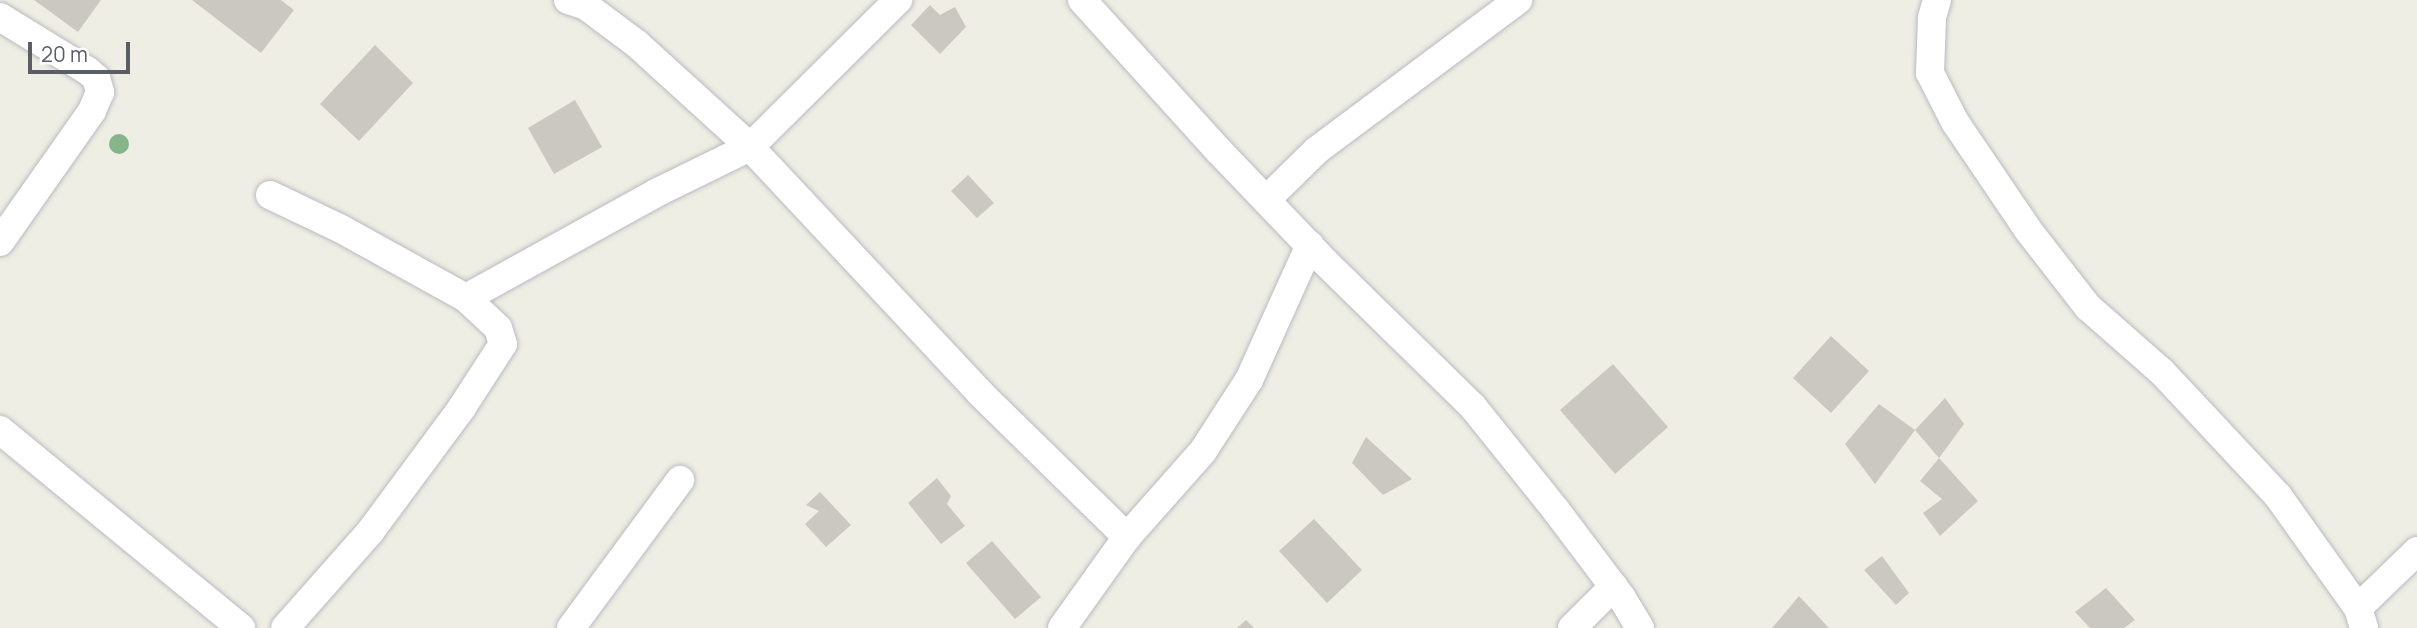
<!DOCTYPE html>
<style>
body{margin:0}
#map{position:relative;width:2417px;height:628px;overflow:hidden;background:#efeee4;font-family:Manrope,sans-serif}
div>[style]{position:absolute}
[style*='--x']{left:calc(var(--x)*1px);top:calc(var(--y)*1px);width:calc(var(--w)*1px);rotate:calc(var(--a)*1deg)}
.building>*{inset:0;background:#cac8c1}
.roads{filter:drop-shadow(0 0 2px #b9bbc0) drop-shadow(0 0 2px #b9bbc0)}
.minor>*{height:28px;margin:-14px;padding:0 14px;transform-origin:14px;border-radius:14px;background:#fff}
.trees>*{width:20px;height:20px;margin:-10px;border-radius:50%;background:#86b58b}
span{translate:-50% -50%;white-space:nowrap;text-align:center;line-height:1.15;-webkit-text-stroke:5px #fff;paint-order:stroke}
.scale{position:absolute;left:28px;top:42px;width:102px;height:32px;box-sizing:border-box;border:4px solid #5c5e65;border-top:0;padding-left:9px;font-size:21px;line-height:24px;white-space:nowrap;color:#5c5e65;-webkit-text-stroke:5px #fff;paint-order:stroke}
</style>
<div id="map">
<div class="building">
<i style="clip-path:polygon(34px 0,101px 0,78px 32px)"></i>
<i style="clip-path:polygon(192px 0,281px 0,294px 10px,261px 53px)"></i>
<i style="clip-path:polygon(930px 5px,940px 15px,955px 7px,966px 27px,940px 54px,911px 25px)"></i>
<i style="clip-path:polygon(375px 45px,413px 83px,359px 141px,320px 104px)"></i>
<i style="clip-path:polygon(575px 100px,602px 147px,554px 174px,528px 128px)"></i>
<i style="clip-path:polygon(968px 175px,994px 203px,977px 218px,951px 191px)"></i>
<i style="clip-path:polygon(1831px 336px,1869px 371px,1831px 413px,1793px 378px)"></i>
<i style="clip-path:polygon(1613px 364px,1668px 427px,1615px 474px,1560px 410px)"></i>
<i style="clip-path:polygon(1945px 398px,1964px 424px,1939px 458px,1915px 430px)"></i>
<i style="clip-path:polygon(1879px 404px,1915px 430px,1875px 484px,1845px 444px)"></i>
<i style="clip-path:polygon(1366px 437px,1412px 479px,1383px 495px,1352px 463px)"></i>
<i style="clip-path:polygon(1939px 458px,1978px 501px,1940px 536px,1923px 513px,1942px 499px,1920px 481px)"></i>
<i style="clip-path:polygon(937px 478px,951px 496px,947px 504px,965px 526px,941px 544px,908px 503px)"></i>
<i style="clip-path:polygon(820px 492px,851px 525px,826px 547px,805px 524px,819px 511px,806px 505px)"></i>
<i style="clip-path:polygon(1314px 519px,1362px 570px,1327px 603px,1279px 551px)"></i>
<i style="clip-path:polygon(992px 541px,1041px 597px,1015px 619px,966px 563px)"></i>
<i style="clip-path:polygon(1882px 556px,1909px 593px,1896px 605px,1864px 570px)"></i>
<i style="clip-path:polygon(2106px 588px,2135px 620px,2124px 628px,2090px 628px,2075px 612px)"></i>
<i style="clip-path:polygon(1799px 596px,1829px 628px,1772px 628px)"></i>
<i style="clip-path:polygon(1246px 620px,1254px 628px,1237px 628px)"></i>
</div>
<div class="roads">
<div class="minor">
<i style="--x:568;--y:0;--w:19;--a:18"></i>
<i style="--x:586;--y:6;--w:64;--a:36.7"></i>
<i style="--x:637;--y:44;--w:153;--a:42.3"></i>
<i style="--x:750;--y:147;--w:337;--a:46.9"></i>
<i style="--x:980;--y:393;--w:206;--a:44.4"></i>
<i style="--x:1082;--y:0;--w:204;--a:47.8"></i>
<i style="--x:1219;--y:151;--w:153;--a:46.3"></i>
<i style="--x:1325;--y:262;--w:207;--a:44.4"></i>
<i style="--x:1473;--y:407;--w:131;--a:51.2"></i>
<i style="--x:1555;--y:509;--w:111;--a:53"></i>
<i style="--x:1622;--y:598;--w:35;--a:59"></i>
<i style="--x:1937;--y:0;--w:19;--a:106"></i>
<i style="--x:1932;--y:18;--w:55;--a:92.1"></i>
<i style="--x:1930;--y:73;--w:55;--a:63"></i>
<i style="--x:1955;--y:122;--w:130;--a:55.9"></i>
<i style="--x:2028;--y:230;--w:98;--a:52.1"></i>
<i style="--x:2088;--y:307;--w:98;--a:41.3"></i>
<i style="--x:2162;--y:372;--w:170;--a:46.9"></i>
<i style="--x:2278;--y:496;--w:138;--a:54.5"></i>
<i style="--x:2358;--y:608;--w:21;--a:73"></i>
<i style="--x:0;--y:17;--w:103;--a:31.5"></i>
<i style="--x:88;--y:71;--w:11;--a:41"></i>
<i style="--x:96;--y:78;--w:15;--a:74"></i>
<i style="--x:100;--y:92;--w:21;--a:113"></i>
<i style="--x:92;--y:111;--w:160;--a:125.1"></i>
<i style="--x:270;--y:195;--w:81;--a:25.6"></i>
<i style="--x:343;--y:230;--w:141;--a:28.9"></i>
<i style="--x:466;--y:298;--w:44;--a:43.2"></i>
<i style="--x:498;--y:328;--w:17;--a:73"></i>
<i style="--x:503;--y:344;--w:77;--a:122.9"></i>
<i style="--x:461;--y:409;--w:153;--a:126.5"></i>
<i style="--x:370;--y:532;--w:128;--a:131.5"></i>
<i style="--x:1267;--y:199;--w:70;--a:-44.4"></i>
<i style="--x:1317;--y:150;--w:251;--a:-36.7"></i>
<i style="--x:466;--y:298;--w:217;--a:-28.9"></i>
<i style="--x:656;--y:193;--w:105;--a:-26.1"></i>
<i style="--x:750;--y:147;--w:209;--a:-44.8"></i>
<i style="--x:0;--y:430;--w:312;--a:39.4"></i>
<i style="--x:2358;--y:608;--w:82;--a:-44"></i>
<i style="--x:571;--y:628;--w:184;--a:-53.6"></i>
<i style="--x:1062;--y:628;--w:112;--a:-54.5"></i>
<i style="--x:1127;--y:537;--w:115;--a:-48.5"></i>
<i style="--x:1203;--y:451;--w:85;--a:-57.1"></i>
<i style="--x:1249;--y:380;--w:148;--a:-65.7"></i>
<i style="--x:1572;--y:628;--w:59;--a:-45"></i>
</div>
</div>
<div class="trees">
<i style="left:119px;top:144px"></i>
</div>
<div class="scale">20 m</div>
</div>
